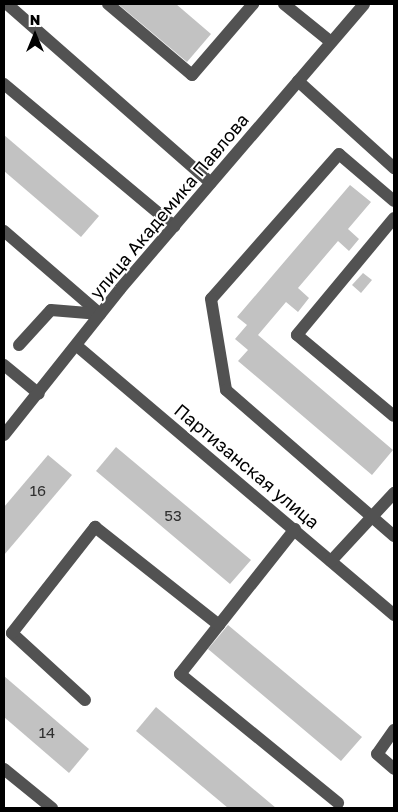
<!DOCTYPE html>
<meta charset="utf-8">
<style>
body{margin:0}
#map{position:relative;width:398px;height:812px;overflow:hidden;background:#fff;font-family:"Golos Text",sans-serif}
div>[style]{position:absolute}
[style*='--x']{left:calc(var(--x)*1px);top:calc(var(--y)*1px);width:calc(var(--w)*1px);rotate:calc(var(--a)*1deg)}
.building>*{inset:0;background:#c2c2c2}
.minor>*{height:12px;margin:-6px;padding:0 6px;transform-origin:6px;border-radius:6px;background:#525252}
span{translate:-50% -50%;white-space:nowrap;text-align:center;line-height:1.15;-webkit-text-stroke:4px #fff;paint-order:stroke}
.number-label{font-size:15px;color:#303030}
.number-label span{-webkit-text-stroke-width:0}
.street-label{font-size:18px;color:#000}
.frame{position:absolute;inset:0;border:5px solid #000;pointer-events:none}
.north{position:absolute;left:10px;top:10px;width:50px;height:50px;-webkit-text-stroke:4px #fff;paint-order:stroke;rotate:0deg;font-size:14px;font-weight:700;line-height:20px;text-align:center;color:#000}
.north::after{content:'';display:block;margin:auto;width:18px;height:22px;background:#000;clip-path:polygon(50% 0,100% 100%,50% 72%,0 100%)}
</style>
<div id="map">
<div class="building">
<i style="clip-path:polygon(118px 4px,176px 4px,211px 34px,187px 62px)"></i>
<i style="clip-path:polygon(4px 135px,99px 216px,81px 237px,4px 171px)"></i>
<i style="clip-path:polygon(350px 185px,371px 202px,348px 229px,359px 239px,349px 251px,338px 241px,298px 288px,309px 298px,298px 312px,286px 302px,258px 335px,393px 450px,372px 475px,238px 361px,248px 350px,235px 339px,247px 325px,237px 317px)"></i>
<i style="clip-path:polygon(363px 273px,372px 280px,361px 293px,352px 285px)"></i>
<i style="clip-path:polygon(116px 447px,251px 560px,230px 584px,96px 471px)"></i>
<i style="clip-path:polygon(48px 455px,72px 475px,4px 555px,4px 507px)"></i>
<i style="clip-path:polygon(228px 625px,362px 737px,341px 761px,208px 649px)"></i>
<i style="clip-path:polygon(4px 676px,89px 749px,69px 773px,4px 717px)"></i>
<i style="clip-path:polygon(156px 707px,276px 808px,228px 808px,136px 731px)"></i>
</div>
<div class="minor">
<i style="--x:7;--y:4;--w:271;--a:41.3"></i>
<i style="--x:108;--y:4;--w:110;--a:40.2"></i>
<i style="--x:192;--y:75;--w:94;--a:-49.3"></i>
<i style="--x:284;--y:4;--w:60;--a:39"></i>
<i style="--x:298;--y:81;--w:130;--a:42.2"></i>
<i style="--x:4;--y:84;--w:222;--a:39.9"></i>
<i style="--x:394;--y:201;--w:72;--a:-139.5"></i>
<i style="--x:339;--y:154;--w:193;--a:131.4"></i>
<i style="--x:211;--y:299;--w:92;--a:80.6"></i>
<i style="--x:226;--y:390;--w:223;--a:41"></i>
<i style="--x:394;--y:218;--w:152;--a:129.7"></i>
<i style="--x:297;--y:335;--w:126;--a:39.9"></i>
<i style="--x:4;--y:231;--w:127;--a:40.8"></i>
<i style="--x:19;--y:345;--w:47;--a:-47.6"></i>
<i style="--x:51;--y:310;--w:49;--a:4.7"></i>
<i style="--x:77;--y:346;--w:416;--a:40.3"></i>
<i style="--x:4;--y:365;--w:45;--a:39.6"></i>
<i style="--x:4;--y:435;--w:186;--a:-51.5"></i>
<i style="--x:120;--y:289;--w:375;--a:-49.4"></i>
<i style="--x:295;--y:529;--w:185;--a:128.4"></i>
<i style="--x:180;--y:674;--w:204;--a:39.2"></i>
<i style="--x:331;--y:561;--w:93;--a:-47.2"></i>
<i style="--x:85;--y:700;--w:99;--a:-137.5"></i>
<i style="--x:12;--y:633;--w:135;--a:-51.9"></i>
<i style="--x:95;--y:527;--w:158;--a:38.3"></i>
<i style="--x:394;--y:730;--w:29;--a:125"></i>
<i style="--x:377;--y:754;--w:23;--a:41"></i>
<i style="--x:4;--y:769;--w:62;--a:39.1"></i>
</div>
<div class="number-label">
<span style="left:38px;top:491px">16</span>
<span style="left:173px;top:516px">53</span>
<span style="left:47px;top:733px">14</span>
</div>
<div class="street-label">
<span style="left:169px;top:206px;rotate:-50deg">улица Академика Павлова</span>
<span style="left:247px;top:466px;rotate:40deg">Партизанская улица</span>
</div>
<div class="frame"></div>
<div class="north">N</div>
</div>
